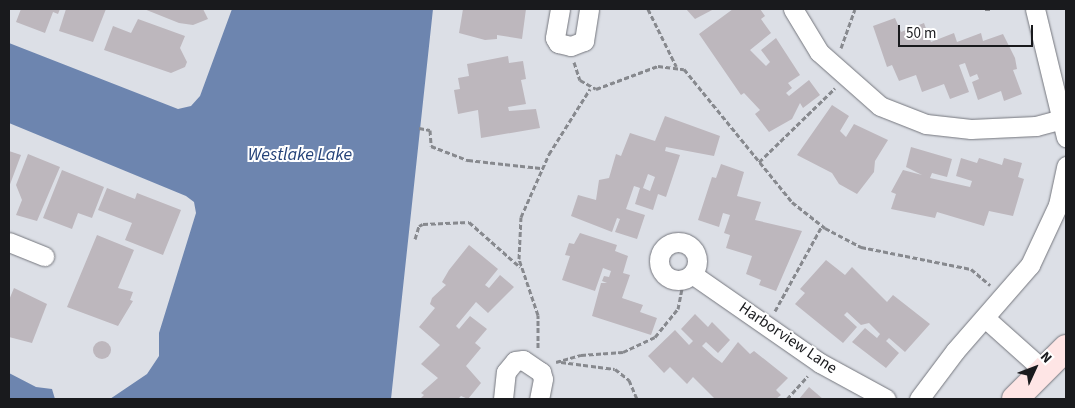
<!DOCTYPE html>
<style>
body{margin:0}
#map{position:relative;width:1075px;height:408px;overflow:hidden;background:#dcdfe6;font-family:"Source Sans 3",sans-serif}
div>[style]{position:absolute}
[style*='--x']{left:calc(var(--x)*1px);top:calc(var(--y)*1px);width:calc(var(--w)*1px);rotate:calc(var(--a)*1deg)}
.water>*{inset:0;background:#6d85af}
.building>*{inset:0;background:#bdb7bd}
.round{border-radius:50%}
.path>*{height:3px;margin-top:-1.5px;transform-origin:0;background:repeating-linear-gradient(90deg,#87898e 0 5px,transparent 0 7.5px)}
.roads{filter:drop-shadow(0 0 1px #74767d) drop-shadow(0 0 1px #74767d)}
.street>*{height:19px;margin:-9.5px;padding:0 9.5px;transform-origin:9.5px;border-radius:9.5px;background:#fff}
.street>.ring{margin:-9.5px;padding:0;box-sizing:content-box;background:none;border:19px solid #fff;border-radius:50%}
.secondary>*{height:26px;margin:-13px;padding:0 13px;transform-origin:13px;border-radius:13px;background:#fee5e5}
span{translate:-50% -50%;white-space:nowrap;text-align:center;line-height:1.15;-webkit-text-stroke:4px #fff;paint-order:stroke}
.street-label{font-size:16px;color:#191a1d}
.water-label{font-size:18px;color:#244278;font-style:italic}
.frame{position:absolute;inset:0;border:10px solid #191a1d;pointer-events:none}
.north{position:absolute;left:1010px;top:343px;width:50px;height:50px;-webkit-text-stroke:4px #fff;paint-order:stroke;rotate:47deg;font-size:14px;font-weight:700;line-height:20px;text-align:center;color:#191a1d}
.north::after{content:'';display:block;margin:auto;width:18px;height:22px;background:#191a1d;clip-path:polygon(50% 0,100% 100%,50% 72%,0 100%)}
.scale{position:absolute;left:898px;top:25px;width:135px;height:22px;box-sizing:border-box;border:2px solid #191a1d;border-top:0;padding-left:6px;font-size:15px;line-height:18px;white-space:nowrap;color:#191a1d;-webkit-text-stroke:4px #fff;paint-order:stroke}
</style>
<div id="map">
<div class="water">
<i style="clip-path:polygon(232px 9px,433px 9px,391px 399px,110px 399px,147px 374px,159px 356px,159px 333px,196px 213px,194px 202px,186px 196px,9px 123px,9px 43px,178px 109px,191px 106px,200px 96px)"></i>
<i style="clip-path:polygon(9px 373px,36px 387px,52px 389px,55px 399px,9px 399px)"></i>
</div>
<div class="building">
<i style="clip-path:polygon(21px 9px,60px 9px,58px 14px,53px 12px,45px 33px,16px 22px)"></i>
<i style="clip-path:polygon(66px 9px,106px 9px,93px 42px,59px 31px)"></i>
<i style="clip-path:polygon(144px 9px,203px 9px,208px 19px,193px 25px,179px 23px)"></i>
<i style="clip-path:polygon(463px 9px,526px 9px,522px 39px,497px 35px,497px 39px,485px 40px,459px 33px)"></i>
<i style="clip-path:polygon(686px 9px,714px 9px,695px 19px)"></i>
<i style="clip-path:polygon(733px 9px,760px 9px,765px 16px,761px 19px,771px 33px,750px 50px,766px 66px,770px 62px,761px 50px,776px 38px,800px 75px,788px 83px,792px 88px,786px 93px,789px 96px,809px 80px,820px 95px,803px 108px,800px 103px,792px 119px,769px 132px,755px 114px,760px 110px,744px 93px,741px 95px,699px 34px)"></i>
<i style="clip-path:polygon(895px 18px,901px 32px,924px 23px,931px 42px,954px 33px,957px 42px,981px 33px,983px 41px,1003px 34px,1015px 58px,1017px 69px,1013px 70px,1022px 94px,1004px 101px,1001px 91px,978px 100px,972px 82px,979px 79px,977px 74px,970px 77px,965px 63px,959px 65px,969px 92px,950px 99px,944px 84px,922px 92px,916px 75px,899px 81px,892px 65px,887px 67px,873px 26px)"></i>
<i style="clip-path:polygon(138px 19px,185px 36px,180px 48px,187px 62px,185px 67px,171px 73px,104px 50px,113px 26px,131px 33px)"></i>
<i style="clip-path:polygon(508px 56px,509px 63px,523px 61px,526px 79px,521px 80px,526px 104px,508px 107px,509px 111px,536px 109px,540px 128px,481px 138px,478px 110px,458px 114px,454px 90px,460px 89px,458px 78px,469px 76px,467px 64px)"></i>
<i style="clip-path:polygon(832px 105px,849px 116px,840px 131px,846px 137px,854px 124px,888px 140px,875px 161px,874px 172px,857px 194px,839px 184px,832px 173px,797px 155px)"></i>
<i style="clip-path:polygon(evenodd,665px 116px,720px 136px,714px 156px,666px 147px,665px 151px,680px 155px,666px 197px,658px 194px,653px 210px,635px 204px,640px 188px,634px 186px,626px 209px,645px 215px,637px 239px,615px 232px,620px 219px,617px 218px,612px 232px,571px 216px,578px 195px,596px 200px,599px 180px,609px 178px,616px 154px,621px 156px,630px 133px,655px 141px,665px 116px,648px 174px,655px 177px,650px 191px,643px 188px,648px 174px)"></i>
<i style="clip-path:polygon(911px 147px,952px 159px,947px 177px,932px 173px,930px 178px,970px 187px,972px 181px,956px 176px,961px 158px,977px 163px,979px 158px,1002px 165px,1004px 158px,1022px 163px,1018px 177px,1024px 179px,1013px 216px,989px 211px,984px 226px,937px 212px,935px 218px,891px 209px,896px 194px,891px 192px,903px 170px,922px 175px,906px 167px)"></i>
<i style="clip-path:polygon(9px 151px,21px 155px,9px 187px)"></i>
<i style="clip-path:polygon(28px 154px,60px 167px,37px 221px,16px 215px,22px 200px,16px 185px)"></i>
<i style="clip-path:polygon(721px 164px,744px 172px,737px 196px,761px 202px,755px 220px,802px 231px,776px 291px,759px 285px,761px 280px,746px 274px,752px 256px,726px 248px,730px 235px,724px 233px,730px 215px,723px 213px,719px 227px,698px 220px,712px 177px,716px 178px)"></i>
<i style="clip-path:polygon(62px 170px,104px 187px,92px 218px,78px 213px,72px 229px,43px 218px)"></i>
<i style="clip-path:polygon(107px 188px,135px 199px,137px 193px,181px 210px,163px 255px,125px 240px,132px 223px,98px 210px)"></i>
<i style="clip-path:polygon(580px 233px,617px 245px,615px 251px,628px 256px,623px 273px,630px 275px,622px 298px,643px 305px,640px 312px,657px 318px,651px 335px,592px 316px,601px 283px,607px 283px,602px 281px,604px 276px,609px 277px,611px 271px,603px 268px,595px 291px,562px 280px,570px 256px,565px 255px,569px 243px,574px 244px)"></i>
<i style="clip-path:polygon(97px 235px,134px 250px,118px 288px,133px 292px,130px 300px,133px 301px,118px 326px,67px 307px)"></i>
<i style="clip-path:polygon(469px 245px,498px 269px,485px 285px,489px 288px,500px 275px,514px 287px,488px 313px,476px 302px,456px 326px,459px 329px,470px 316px,487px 329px,475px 343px,481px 348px,466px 366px,481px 383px,468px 399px,461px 396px,458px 399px,420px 399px,424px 395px,421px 393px,438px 378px,421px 364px,440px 345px,419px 327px,435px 308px,430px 304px,432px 298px,446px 285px,442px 282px,449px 270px)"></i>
<i style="clip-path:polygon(826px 260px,845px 275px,852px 267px,887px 302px,893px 295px,930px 324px,905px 352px,889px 338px,886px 341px,899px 353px,886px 368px,852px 342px,865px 328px,877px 338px,880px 334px,869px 323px,861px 325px,847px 312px,844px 315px,857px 327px,843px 343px,795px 304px,805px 293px,800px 289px)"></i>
<i style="clip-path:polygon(14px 288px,47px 304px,32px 343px,9px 337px,9px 300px)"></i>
<i style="clip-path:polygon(695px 314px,708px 327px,712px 322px,730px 340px,718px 353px,706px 342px,702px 346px,714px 357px,722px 363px,738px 342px,750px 354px,754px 351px,788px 378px,776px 390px,781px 395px,776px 399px,715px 399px,693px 377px,687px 384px,670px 367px,664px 373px,648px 356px,675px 330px,689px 345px,693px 341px,681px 329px)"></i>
<i class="round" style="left:93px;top:341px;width:18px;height:18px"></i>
<i style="clip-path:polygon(809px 387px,823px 399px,799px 399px)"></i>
</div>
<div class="path">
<i style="--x:648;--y:9;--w:64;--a:63.8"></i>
<i style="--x:985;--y:9;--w:8;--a:0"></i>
<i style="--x:841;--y:48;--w:41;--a:-70.3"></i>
<i style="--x:574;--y:62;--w:19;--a:72"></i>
<i style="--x:580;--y:80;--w:18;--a:29"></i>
<i style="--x:596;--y:89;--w:66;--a:-20.4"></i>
<i style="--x:658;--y:66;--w:26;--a:7"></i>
<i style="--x:684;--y:69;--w:171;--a:50.9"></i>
<i style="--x:792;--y:202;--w:42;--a:38.2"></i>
<i style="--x:825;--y:228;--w:41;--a:27.8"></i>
<i style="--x:861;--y:247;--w:112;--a:11.3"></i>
<i style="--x:971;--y:269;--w:25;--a:40"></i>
<i style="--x:419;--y:128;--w:11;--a:10"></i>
<i style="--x:430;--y:130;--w:16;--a:86"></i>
<i style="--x:431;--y:146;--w:40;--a:21"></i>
<i style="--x:468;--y:160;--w:73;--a:6.3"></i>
<i style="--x:759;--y:162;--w:106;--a:-44.2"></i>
<i style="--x:415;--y:239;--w:14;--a:-73"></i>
<i style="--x:419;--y:226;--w:4;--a:-27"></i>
<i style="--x:423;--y:224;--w:46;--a:-2.5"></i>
<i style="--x:469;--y:222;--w:68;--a:41.4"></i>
<i style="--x:775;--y:311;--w:97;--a:-61.1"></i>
<i style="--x:538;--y:348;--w:33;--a:-90"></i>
<i style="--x:538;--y:315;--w:59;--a:-108.7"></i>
<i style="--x:519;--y:259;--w:42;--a:-87.3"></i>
<i style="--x:521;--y:217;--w:69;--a:-66"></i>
<i style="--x:549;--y:154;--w:77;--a:-57.8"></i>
<i style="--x:556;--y:362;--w:26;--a:-16"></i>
<i style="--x:581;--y:355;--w:42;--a:-4.1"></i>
<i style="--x:623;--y:352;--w:35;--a:-25"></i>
<i style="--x:655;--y:337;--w:36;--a:-51"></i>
<i style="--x:678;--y:309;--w:21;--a:-79"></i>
<i style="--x:561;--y:362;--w:54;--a:7.4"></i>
<i style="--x:615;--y:369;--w:18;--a:38"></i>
<i style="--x:629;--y:380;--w:21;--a:67"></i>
<i style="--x:787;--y:399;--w:31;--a:-48"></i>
</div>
<div class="roads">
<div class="street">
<i style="--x:560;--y:9;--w:29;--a:100"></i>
<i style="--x:555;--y:38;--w:6;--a:59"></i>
<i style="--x:558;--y:43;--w:13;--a:13"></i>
<i style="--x:571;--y:46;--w:14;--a:-21"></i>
<i style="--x:584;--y:41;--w:32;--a:-81"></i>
<i style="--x:793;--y:9;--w:50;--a:58.8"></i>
<i style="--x:819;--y:52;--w:81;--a:41.5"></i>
<i style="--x:880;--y:106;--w:49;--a:21.4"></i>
<i style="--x:926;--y:124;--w:45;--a:6.3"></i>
<i style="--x:971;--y:129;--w:65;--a:-2.6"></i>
<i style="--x:1036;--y:126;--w:28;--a:-15"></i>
<i style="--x:1035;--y:9;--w:132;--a:76.4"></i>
<i class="ring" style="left:659px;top:242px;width:19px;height:19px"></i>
<i style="--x:9;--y:242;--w:38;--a:22"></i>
<i style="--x:692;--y:274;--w:156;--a:34.8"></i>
<i style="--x:820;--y:363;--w:75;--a:28.6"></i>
<i style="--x:985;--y:318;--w:76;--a:41.8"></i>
<i style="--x:503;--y:399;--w:27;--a:-84"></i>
<i style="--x:506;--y:372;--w:14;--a:-51"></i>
<i style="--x:515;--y:361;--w:8;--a:-7"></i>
<i style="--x:523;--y:360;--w:22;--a:34"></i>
<i style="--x:541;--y:372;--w:7;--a:74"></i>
<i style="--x:543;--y:379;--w:20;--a:101"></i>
<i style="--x:919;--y:399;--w:60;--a:-53.1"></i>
<i style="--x:955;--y:351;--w:114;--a:-48.9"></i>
<i style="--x:1030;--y:265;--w:66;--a:-65"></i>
<i style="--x:1058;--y:205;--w:40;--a:-78"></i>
</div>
<div class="secondary">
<i style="--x:1015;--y:399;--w:72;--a:-45"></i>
</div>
</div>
<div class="street-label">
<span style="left:788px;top:338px;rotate:34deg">Harborview Lane</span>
</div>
<div class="water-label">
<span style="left:300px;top:155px">Westlake Lake</span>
</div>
<div class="frame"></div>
<div class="north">N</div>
<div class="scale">50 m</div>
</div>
